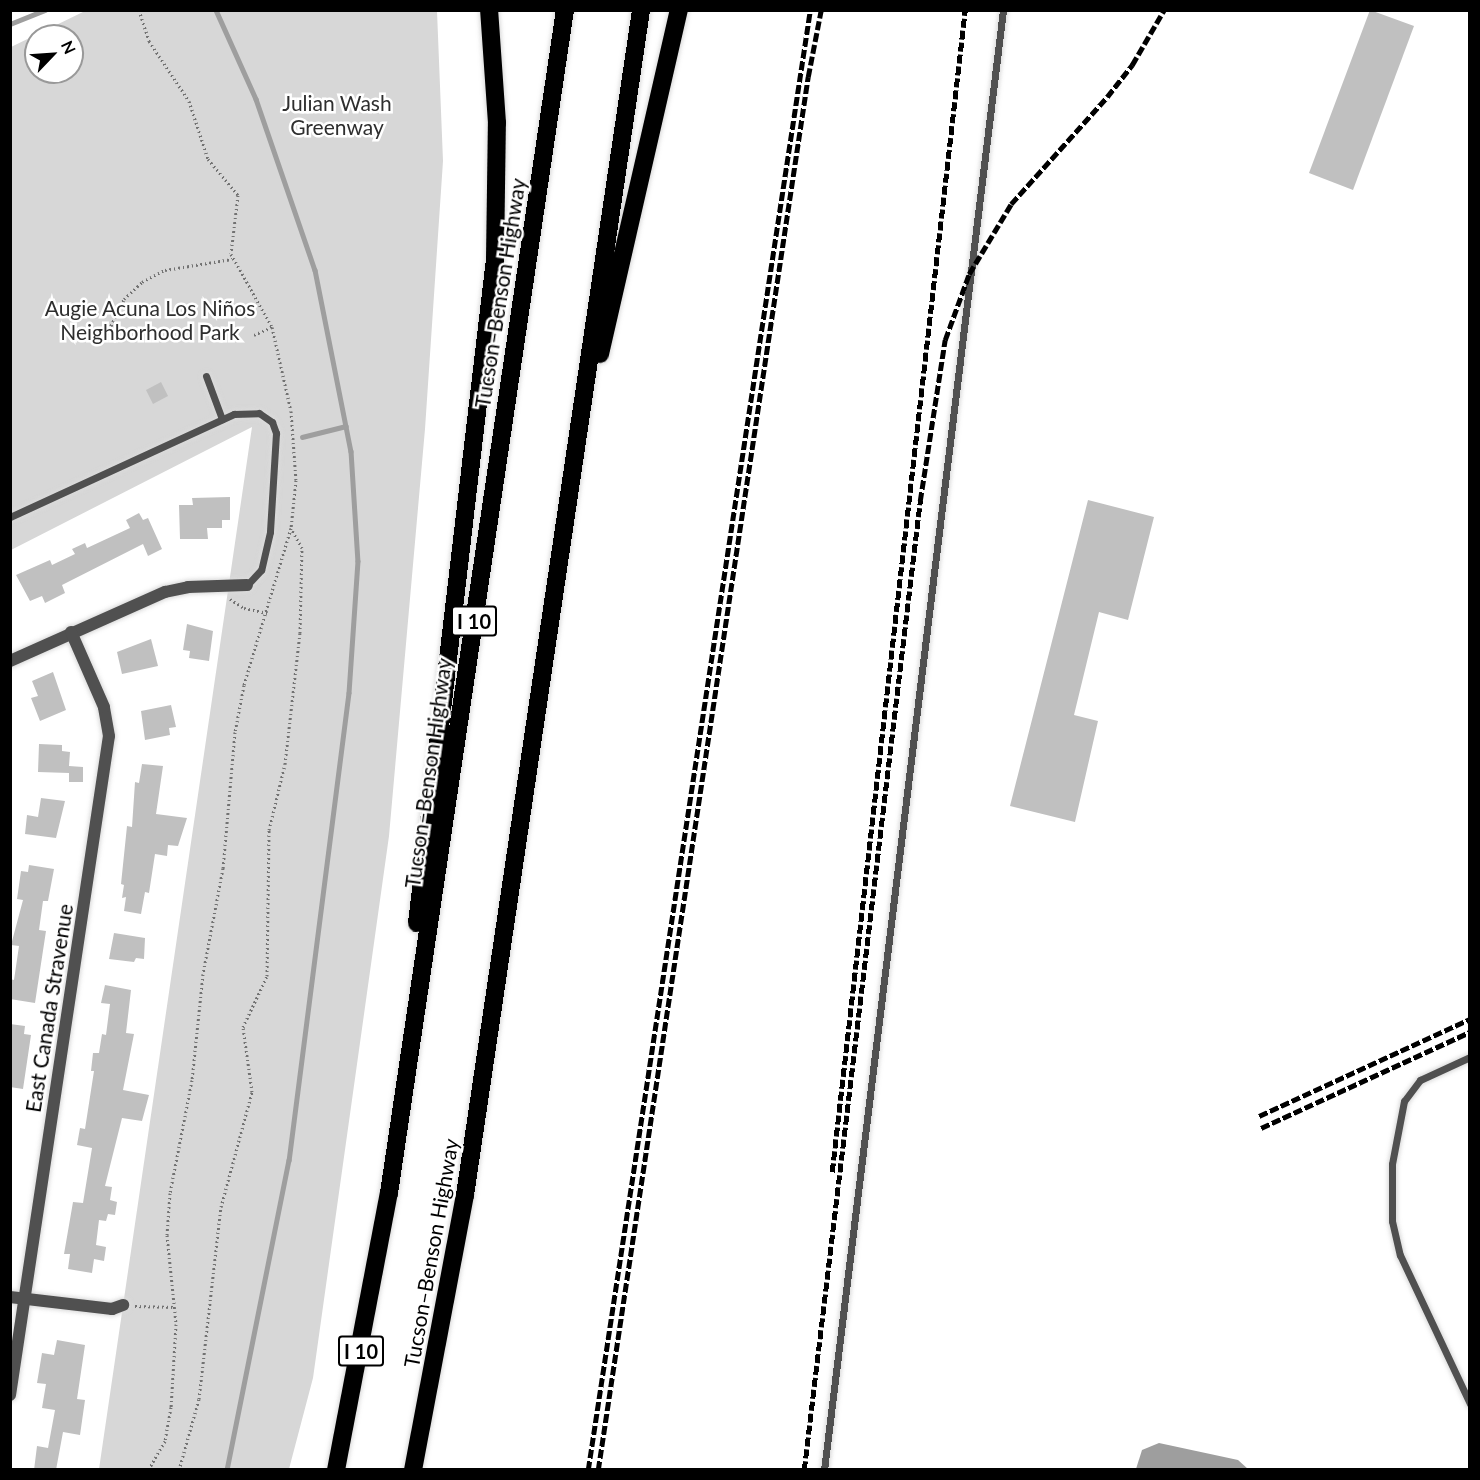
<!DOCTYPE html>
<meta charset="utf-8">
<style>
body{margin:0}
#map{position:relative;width:1480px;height:1480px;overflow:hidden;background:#fff;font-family:Lato,sans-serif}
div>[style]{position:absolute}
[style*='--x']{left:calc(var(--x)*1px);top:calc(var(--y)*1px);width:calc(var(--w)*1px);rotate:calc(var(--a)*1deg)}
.green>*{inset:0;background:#d7d7d7}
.water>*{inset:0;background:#9e9e9e}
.stream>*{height:4.5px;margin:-2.25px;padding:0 2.25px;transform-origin:2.25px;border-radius:2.25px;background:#9e9e9e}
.building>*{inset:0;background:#c0c0c0}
.path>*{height:3px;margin-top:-1.5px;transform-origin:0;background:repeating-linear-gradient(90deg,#727272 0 1.5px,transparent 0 4.5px)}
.roads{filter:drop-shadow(0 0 2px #dbdbdb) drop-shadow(0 0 2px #dbdbdb)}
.service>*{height:7px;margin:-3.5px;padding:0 3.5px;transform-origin:3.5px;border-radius:3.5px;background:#505050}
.minor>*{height:12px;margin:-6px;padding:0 6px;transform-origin:6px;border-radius:6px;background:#505050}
.motorway>*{height:18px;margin:-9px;padding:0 9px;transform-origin:9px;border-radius:9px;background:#000}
.rail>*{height:4.5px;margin-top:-2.25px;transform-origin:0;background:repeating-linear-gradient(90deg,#000 0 9px,transparent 0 12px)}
span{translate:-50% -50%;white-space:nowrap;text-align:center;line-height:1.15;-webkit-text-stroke:5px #fff;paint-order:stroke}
.shield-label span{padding:2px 4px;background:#fff;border:2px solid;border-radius:4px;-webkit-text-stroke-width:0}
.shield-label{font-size:20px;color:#000;font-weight:700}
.park-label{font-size:21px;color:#2e2e2e}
.street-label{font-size:21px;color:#000}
.frame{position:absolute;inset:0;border:12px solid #000;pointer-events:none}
.north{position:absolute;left:24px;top:24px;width:60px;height:60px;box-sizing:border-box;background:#fff;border:2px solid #999;border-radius:50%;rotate:65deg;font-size:16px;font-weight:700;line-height:24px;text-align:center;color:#000}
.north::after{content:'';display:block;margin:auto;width:21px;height:27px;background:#000;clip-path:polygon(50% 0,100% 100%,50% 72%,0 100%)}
</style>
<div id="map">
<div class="green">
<i style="clip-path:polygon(evenodd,85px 11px,437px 11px,443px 161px,425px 429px,389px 836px,313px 1378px,289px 1469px,99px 1469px,252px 427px,11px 550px,11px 47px,85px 11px,36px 36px,72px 36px,72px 72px,36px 72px,36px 36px)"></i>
</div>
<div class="water">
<i style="clip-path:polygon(1159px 1443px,1238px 1460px,1248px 1469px,1136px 1469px,1142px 1450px)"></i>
</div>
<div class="stream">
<i style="--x:216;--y:10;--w:98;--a:65.8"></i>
<i style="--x:256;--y:99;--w:181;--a:71"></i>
<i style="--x:315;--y:270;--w:185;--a:78.8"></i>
<i style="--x:351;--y:451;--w:110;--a:86.4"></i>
<i style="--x:358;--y:561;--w:132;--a:93.9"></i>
<i style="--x:349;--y:693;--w:471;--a:97.3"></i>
<i style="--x:289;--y:1160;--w:316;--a:101.3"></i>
<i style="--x:10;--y:24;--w:38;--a:-22"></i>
<i style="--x:302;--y:437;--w:45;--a:-14"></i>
</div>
<div class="building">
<i style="clip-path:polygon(1370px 10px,1414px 26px,1353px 190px,1309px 173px)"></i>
<i style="clip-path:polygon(161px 382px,168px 396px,153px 404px,146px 390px)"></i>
<i style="clip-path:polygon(230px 497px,230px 520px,222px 520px,222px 528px,207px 528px,208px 539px,180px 539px,179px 505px,193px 505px,192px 498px)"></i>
<i style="clip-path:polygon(1088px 500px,1154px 517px,1128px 620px,1099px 612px,1074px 715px,1098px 721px,1075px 822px,1010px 806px)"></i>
<i style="clip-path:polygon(139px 513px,143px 520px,148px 518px,162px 549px,148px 556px,143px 544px,62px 585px,65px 593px,45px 603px,42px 596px,30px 601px,16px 575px,50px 560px,52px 565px,75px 554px,72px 549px,85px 543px,87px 548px,130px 528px,126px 520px)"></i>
<i style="clip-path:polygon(187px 624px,213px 631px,209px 661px,189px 658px,190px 651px,183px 650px)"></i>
<i style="clip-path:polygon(151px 639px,158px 666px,122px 674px,117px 652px)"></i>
<i style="clip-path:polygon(53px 672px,66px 710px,40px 721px,31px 698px,38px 696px,32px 681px)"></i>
<i style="clip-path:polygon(171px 705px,176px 727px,169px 728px,170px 735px,145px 740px,141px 711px)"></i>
<i style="clip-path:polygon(39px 744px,62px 745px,62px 751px,70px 752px,69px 766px,83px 767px,83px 782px,69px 782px,69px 773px,38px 772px)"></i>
<i style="clip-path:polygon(142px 764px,163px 766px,156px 814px,187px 818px,178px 846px,168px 845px,167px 856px,155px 854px,149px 893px,145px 892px,141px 914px,124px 911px,126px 897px,122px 898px,124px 885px,121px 884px,127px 826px,132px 827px,135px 782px,139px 783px)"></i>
<i style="clip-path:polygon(41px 798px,65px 801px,56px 838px,25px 834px,27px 815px,38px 817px)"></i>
<i style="clip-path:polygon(29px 865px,54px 869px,48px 901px,43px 901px,39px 930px,46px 931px,35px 1003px,10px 999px,10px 979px,14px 980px,19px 946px,11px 945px,23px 900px,17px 899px,21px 871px,28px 872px)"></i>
<i style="clip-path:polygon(114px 933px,145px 938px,144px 959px,136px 958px,134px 962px,109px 959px)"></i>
<i style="clip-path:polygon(105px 985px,131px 990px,126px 1033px,134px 1034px,123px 1090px,149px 1095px,142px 1121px,122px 1118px,105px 1186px,112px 1187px,110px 1200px,117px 1202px,115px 1215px,108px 1214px,106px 1221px,99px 1220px,96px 1245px,106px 1247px,104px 1261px,94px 1259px,92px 1273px,68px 1269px,70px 1254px,64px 1254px,73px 1202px,83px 1203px,92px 1148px,77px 1145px,80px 1128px,85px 1129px,94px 1071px,91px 1071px,93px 1053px,99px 1053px,102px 1034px,106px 1035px,110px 1004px,101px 1003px)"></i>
<i style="clip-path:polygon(10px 1024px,25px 1026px,24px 1034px,31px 1035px,23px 1089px,10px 1087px)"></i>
<i style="clip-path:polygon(57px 1340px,85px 1345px,77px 1399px,85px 1400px,80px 1435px,63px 1432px,56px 1470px,34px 1470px,37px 1446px,48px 1448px,55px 1410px,42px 1408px,46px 1384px,37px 1383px,42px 1353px,54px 1355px)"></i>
</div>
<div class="path">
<i style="--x:139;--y:10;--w:33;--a:72"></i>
<i style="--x:149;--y:41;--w:72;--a:56.3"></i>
<i style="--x:189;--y:101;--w:61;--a:71.9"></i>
<i style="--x:208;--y:159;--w:47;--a:50.2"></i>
<i style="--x:238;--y:195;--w:59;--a:96.8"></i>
<i style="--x:231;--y:254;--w:84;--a:60.7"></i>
<i style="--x:272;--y:327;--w:86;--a:77.3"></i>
<i style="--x:291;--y:411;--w:69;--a:85.9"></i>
<i style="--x:296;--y:480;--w:48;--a:95.9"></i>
<i style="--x:291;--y:528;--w:164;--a:106.7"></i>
<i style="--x:244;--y:685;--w:48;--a:100.8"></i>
<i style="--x:235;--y:732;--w:137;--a:95"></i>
<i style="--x:223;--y:868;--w:108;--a:100.7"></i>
<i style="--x:203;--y:974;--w:107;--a:95.9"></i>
<i style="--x:192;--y:1080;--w:115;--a:101"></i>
<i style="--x:170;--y:1193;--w:42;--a:94.1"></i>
<i style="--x:167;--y:1235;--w:89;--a:84.2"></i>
<i style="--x:176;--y:1324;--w:83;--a:93.4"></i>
<i style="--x:171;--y:1407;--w:35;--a:100"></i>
<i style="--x:165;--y:1441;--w:34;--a:120"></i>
<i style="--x:254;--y:335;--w:20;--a:-24"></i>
<i style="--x:105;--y:338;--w:43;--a:-64"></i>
<i style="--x:124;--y:299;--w:25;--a:-43"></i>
<i style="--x:142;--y:282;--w:26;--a:-28"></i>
<i style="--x:165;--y:270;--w:68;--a:-9.3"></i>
<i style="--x:230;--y:599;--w:17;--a:33"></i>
<i style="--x:244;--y:608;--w:24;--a:12"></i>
<i style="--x:135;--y:1306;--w:40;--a:1.4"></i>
<i style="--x:179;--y:1470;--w:74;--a:-74.3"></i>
<i style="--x:199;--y:1399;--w:193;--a:-83.5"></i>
<i style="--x:221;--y:1207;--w:119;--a:-74.9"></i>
<i style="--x:252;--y:1092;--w:66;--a:-97.9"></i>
<i style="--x:243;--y:1027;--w:56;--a:-64.8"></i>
<i style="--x:267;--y:976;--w:146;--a:-89.2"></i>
<i style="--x:269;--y:830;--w:68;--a:-76.4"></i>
<i style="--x:285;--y:764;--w:132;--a:-83.5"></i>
<i style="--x:300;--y:633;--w:85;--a:-88.7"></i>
<i style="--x:302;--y:548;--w:21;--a:-119"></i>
</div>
<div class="roads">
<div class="service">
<i style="--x:206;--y:376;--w:46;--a:69.6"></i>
<i style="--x:10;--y:517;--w:247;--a:-24.7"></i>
<i style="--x:234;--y:414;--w:25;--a:-2"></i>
<i style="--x:259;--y:413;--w:16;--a:35"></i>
<i style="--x:272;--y:422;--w:12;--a:70"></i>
<i style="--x:276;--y:433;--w:99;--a:93.5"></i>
<i style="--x:270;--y:532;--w:39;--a:103"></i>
<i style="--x:261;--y:570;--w:21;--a:133"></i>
<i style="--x:1470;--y:1057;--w:55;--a:155.3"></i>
<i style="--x:1420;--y:1080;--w:26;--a:127"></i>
<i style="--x:1404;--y:1101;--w:64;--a:100.8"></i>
<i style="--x:1392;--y:1164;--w:57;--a:90"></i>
<i style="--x:1392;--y:1221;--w:35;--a:77"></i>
<i style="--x:1400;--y:1255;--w:165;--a:64.8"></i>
<i style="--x:824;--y:1470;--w:1471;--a:-83.01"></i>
</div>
<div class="minor">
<i style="--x:10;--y:661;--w:170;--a:-24"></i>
<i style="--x:165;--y:592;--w:24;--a:-12"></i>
<i style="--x:188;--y:587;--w:59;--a:-1.9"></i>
<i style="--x:10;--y:1297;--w:103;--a:6.7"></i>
<i style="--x:112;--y:1309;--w:12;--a:-20"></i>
<i style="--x:10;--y:1395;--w:666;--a:-81.46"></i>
<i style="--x:109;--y:736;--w:29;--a:-100"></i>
<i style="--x:104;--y:707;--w:82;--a:-113.7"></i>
</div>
<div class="motorway">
<i style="--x:600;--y:354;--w:353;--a:-77.1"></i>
<i style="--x:417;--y:923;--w:669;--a:-83.3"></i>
<i style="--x:495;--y:259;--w:136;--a:-89.2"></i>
<i style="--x:497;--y:123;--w:113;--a:-94"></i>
<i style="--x:336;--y:1470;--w:282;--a:-79.2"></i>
<i style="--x:389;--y:1193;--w:1196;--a:-81.54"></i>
<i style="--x:413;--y:1470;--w:280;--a:-79.3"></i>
<i style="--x:465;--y:1195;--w:1198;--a:-81.55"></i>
</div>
</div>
<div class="rail">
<i style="--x:1259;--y:1116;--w:232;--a:-24.7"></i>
<i style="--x:1261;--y:1128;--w:230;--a:-24.7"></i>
<i style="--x:832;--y:1172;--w:1170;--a:-83.47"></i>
<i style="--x:588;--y:1470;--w:1477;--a:-81.35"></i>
<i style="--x:598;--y:1470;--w:1409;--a:-81.43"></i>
<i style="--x:808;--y:77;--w:68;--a:-79"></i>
<i style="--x:804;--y:1470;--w:976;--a:-83.17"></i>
<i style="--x:920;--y:501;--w:163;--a:-81.2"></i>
<i style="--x:945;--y:340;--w:70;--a:-70"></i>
<i style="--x:969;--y:274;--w:82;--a:-59"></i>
<i style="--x:1011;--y:204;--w:144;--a:-48.1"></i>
<i style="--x:1107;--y:97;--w:41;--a:-52"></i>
<i style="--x:1132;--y:65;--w:64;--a:-59.8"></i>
</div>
<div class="shield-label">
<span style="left:474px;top:621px">I 10</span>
<span style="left:361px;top:1351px">I 10</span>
</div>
<div class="park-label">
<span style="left:337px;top:115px">Julian Wash<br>Greenway</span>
<span style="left:150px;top:320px">Augie Acuna Los Niños<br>Neighborhood Park</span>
</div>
<div class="street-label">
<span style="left:500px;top:293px;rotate:-81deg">Tucson–Benson Highway</span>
<span style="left:428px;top:773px;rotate:-82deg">Tucson–Benson Highway</span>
<span style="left:49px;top:1008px;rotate:-81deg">East Canada Stravenue</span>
<span style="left:431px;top:1253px;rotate:-80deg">Tucson–Benson Highway</span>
</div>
<div class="frame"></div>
<div class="north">N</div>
</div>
